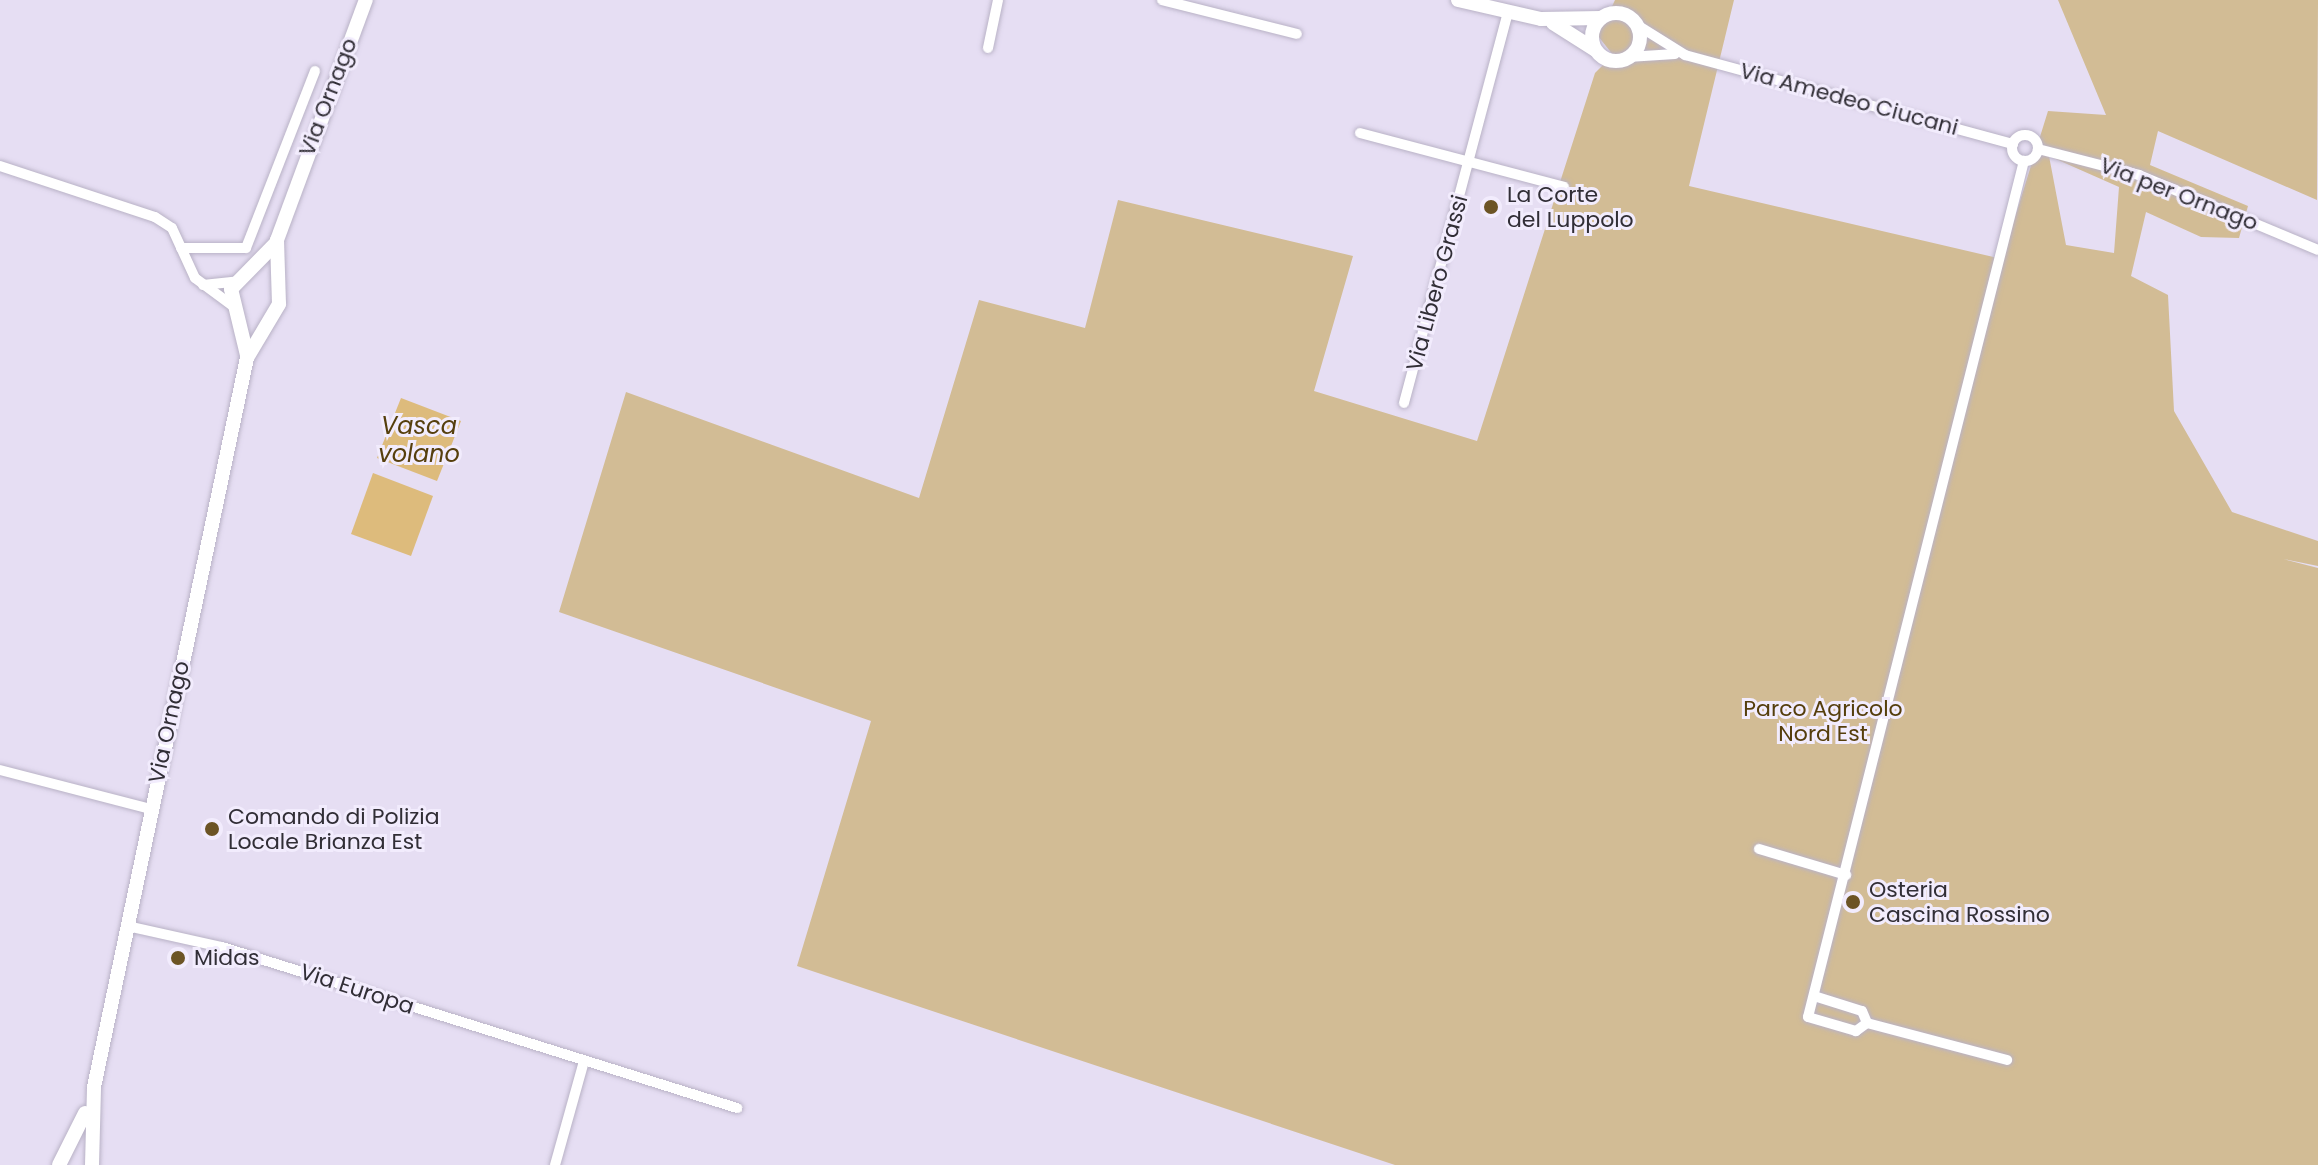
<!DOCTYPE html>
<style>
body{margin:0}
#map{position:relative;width:2318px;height:1165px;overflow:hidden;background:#e6def3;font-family:Poppins,sans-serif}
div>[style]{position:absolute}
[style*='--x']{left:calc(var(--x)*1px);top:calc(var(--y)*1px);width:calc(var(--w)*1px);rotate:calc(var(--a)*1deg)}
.green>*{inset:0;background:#d2bc95}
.water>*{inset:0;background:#ddbb7c}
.roads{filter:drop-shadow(0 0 2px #b9b2c6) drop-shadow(0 0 2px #b9b2c6)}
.street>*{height:10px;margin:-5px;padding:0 5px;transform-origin:5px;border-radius:5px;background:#fff}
.street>.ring{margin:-5px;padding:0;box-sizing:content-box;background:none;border:10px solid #fff;border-radius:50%}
.secondary>*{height:14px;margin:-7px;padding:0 7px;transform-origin:7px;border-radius:7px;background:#fff}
.secondary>.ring{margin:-7px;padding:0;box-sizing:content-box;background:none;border:14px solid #fff;border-radius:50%}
.dots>*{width:22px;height:22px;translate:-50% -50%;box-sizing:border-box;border:4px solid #f2ecfd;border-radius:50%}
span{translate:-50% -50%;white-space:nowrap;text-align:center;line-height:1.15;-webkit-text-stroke:6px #f2ecfd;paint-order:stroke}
.street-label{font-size:22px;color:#312e36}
.poi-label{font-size:22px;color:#312e36}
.left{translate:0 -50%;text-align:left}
.park-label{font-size:22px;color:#553e0c}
.water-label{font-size:24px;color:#563f0d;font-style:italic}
</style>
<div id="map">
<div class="green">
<i style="clip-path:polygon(evenodd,1615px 0,1734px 0,1689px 186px,2002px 259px,2048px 111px,2106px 115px,2058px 0,2318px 0,2317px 200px,2158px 131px,2150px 165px,2248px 206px,2239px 238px,2201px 237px,2146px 212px,2131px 276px,2168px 295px,2174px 411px,2232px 512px,2318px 541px,2318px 566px,2283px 559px,2318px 568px,2318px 1165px,1395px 1165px,797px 966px,871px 721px,559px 612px,626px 392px,919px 498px,979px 300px,1085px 328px,1118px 200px,1353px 256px,1314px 391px,1477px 441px,1595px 73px,1613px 55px,1598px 36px,1615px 0,2049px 156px,2119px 187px,2114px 253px,2066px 245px,2049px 156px)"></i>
</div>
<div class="water">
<i style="clip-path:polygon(401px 398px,461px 421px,437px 481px,377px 458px)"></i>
<i style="clip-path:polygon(373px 473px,433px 496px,411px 556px,351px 534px)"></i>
</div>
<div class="roads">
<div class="street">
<i style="--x:1162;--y:0;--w:139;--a:14.1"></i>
<i style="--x:1637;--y:25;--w:57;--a:32"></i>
<i style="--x:1685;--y:55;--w:340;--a:15.2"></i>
<i style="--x:988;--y:48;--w:49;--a:-78.2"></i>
<i style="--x:1628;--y:57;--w:47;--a:-3.7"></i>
<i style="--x:1360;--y:133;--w:211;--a:14.8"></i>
<i class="ring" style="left:2012px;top:135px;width:16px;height:16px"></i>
<i style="--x:2038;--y:149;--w:104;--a:14.4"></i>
<i style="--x:2139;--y:175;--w:194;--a:22.7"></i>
<i style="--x:0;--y:166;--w:163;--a:18.2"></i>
<i style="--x:155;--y:217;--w:20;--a:33"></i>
<i style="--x:172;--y:228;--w:55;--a:65.3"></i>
<i style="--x:195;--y:278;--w:47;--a:36.4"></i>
<i style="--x:181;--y:248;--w:65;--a:0"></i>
<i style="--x:246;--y:248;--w:190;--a:-68.7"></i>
<i style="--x:203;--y:285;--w:31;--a:-6"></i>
<i style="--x:1404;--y:403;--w:405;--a:-75.1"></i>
<i style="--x:0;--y:770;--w:156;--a:14.5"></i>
<i style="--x:1759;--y:849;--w:91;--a:16.6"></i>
<i style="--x:127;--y:926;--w:97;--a:12.5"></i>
<i style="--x:222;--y:947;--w:540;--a:17.36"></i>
<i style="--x:1814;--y:996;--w:50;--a:17.4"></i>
<i style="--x:1862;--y:1011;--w:13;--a:67"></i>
<i style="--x:1867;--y:1023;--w:145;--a:14.8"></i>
<i style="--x:1867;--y:1023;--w:14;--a:144"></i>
<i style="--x:1856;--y:1031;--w:50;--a:-163.7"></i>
<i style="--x:1808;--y:1017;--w:883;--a:-75.84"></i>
<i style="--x:555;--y:1165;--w:108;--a:-74.4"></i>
</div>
<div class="secondary">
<i style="--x:1458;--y:0;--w:85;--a:12.9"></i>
<i style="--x:1541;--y:19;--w:60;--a:-1"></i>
<i class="ring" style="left:1592px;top:13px;width:34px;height:34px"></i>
<i style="--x:1553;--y:23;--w:49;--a:32.4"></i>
<i style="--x:247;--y:355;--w:68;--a:-103.6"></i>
<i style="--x:231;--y:289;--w:63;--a:-45.6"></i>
<i style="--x:59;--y:1165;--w:58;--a:-63.4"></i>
<i style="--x:92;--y:1165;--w:78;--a:-88.5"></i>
<i style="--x:94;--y:1087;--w:745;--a:-78.15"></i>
<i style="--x:247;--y:358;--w:63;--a:-59.3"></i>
<i style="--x:279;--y:304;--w:64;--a:-91.8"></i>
<i style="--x:277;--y:240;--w:256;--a:-69.7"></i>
</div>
</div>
<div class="dots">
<i style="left:1491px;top:207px;background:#6c5425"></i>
<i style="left:212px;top:829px;background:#6c5425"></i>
<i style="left:1853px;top:902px;background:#6c5425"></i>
<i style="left:178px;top:958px;background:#6c5425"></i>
</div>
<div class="street-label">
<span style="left:328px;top:97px;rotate:-69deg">Via Ornago</span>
<span style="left:1849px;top:99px;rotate:15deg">Via Amedeo Ciucani</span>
<span style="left:2179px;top:194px;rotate:21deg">Via per Ornago</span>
<span style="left:1437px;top:283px;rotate:-75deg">Via Libero Grassi</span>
<span style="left:169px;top:722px;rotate:-78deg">Via Ornago</span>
<span style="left:357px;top:989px;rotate:18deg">Via Europa</span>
</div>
<div class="poi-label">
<span class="left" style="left:1507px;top:207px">La Corte<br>del Luppolo</span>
<span class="left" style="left:228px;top:829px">Comando di Polizia<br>Locale Brianza Est</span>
<span class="left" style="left:1869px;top:902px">Osteria<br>Cascina Rossino</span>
<span class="left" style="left:194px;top:958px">Midas</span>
</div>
<div class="park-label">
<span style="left:1823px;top:721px">Parco Agricolo<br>Nord Est</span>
</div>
<div class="water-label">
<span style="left:419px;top:440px">Vasca<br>volano</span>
</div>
</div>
